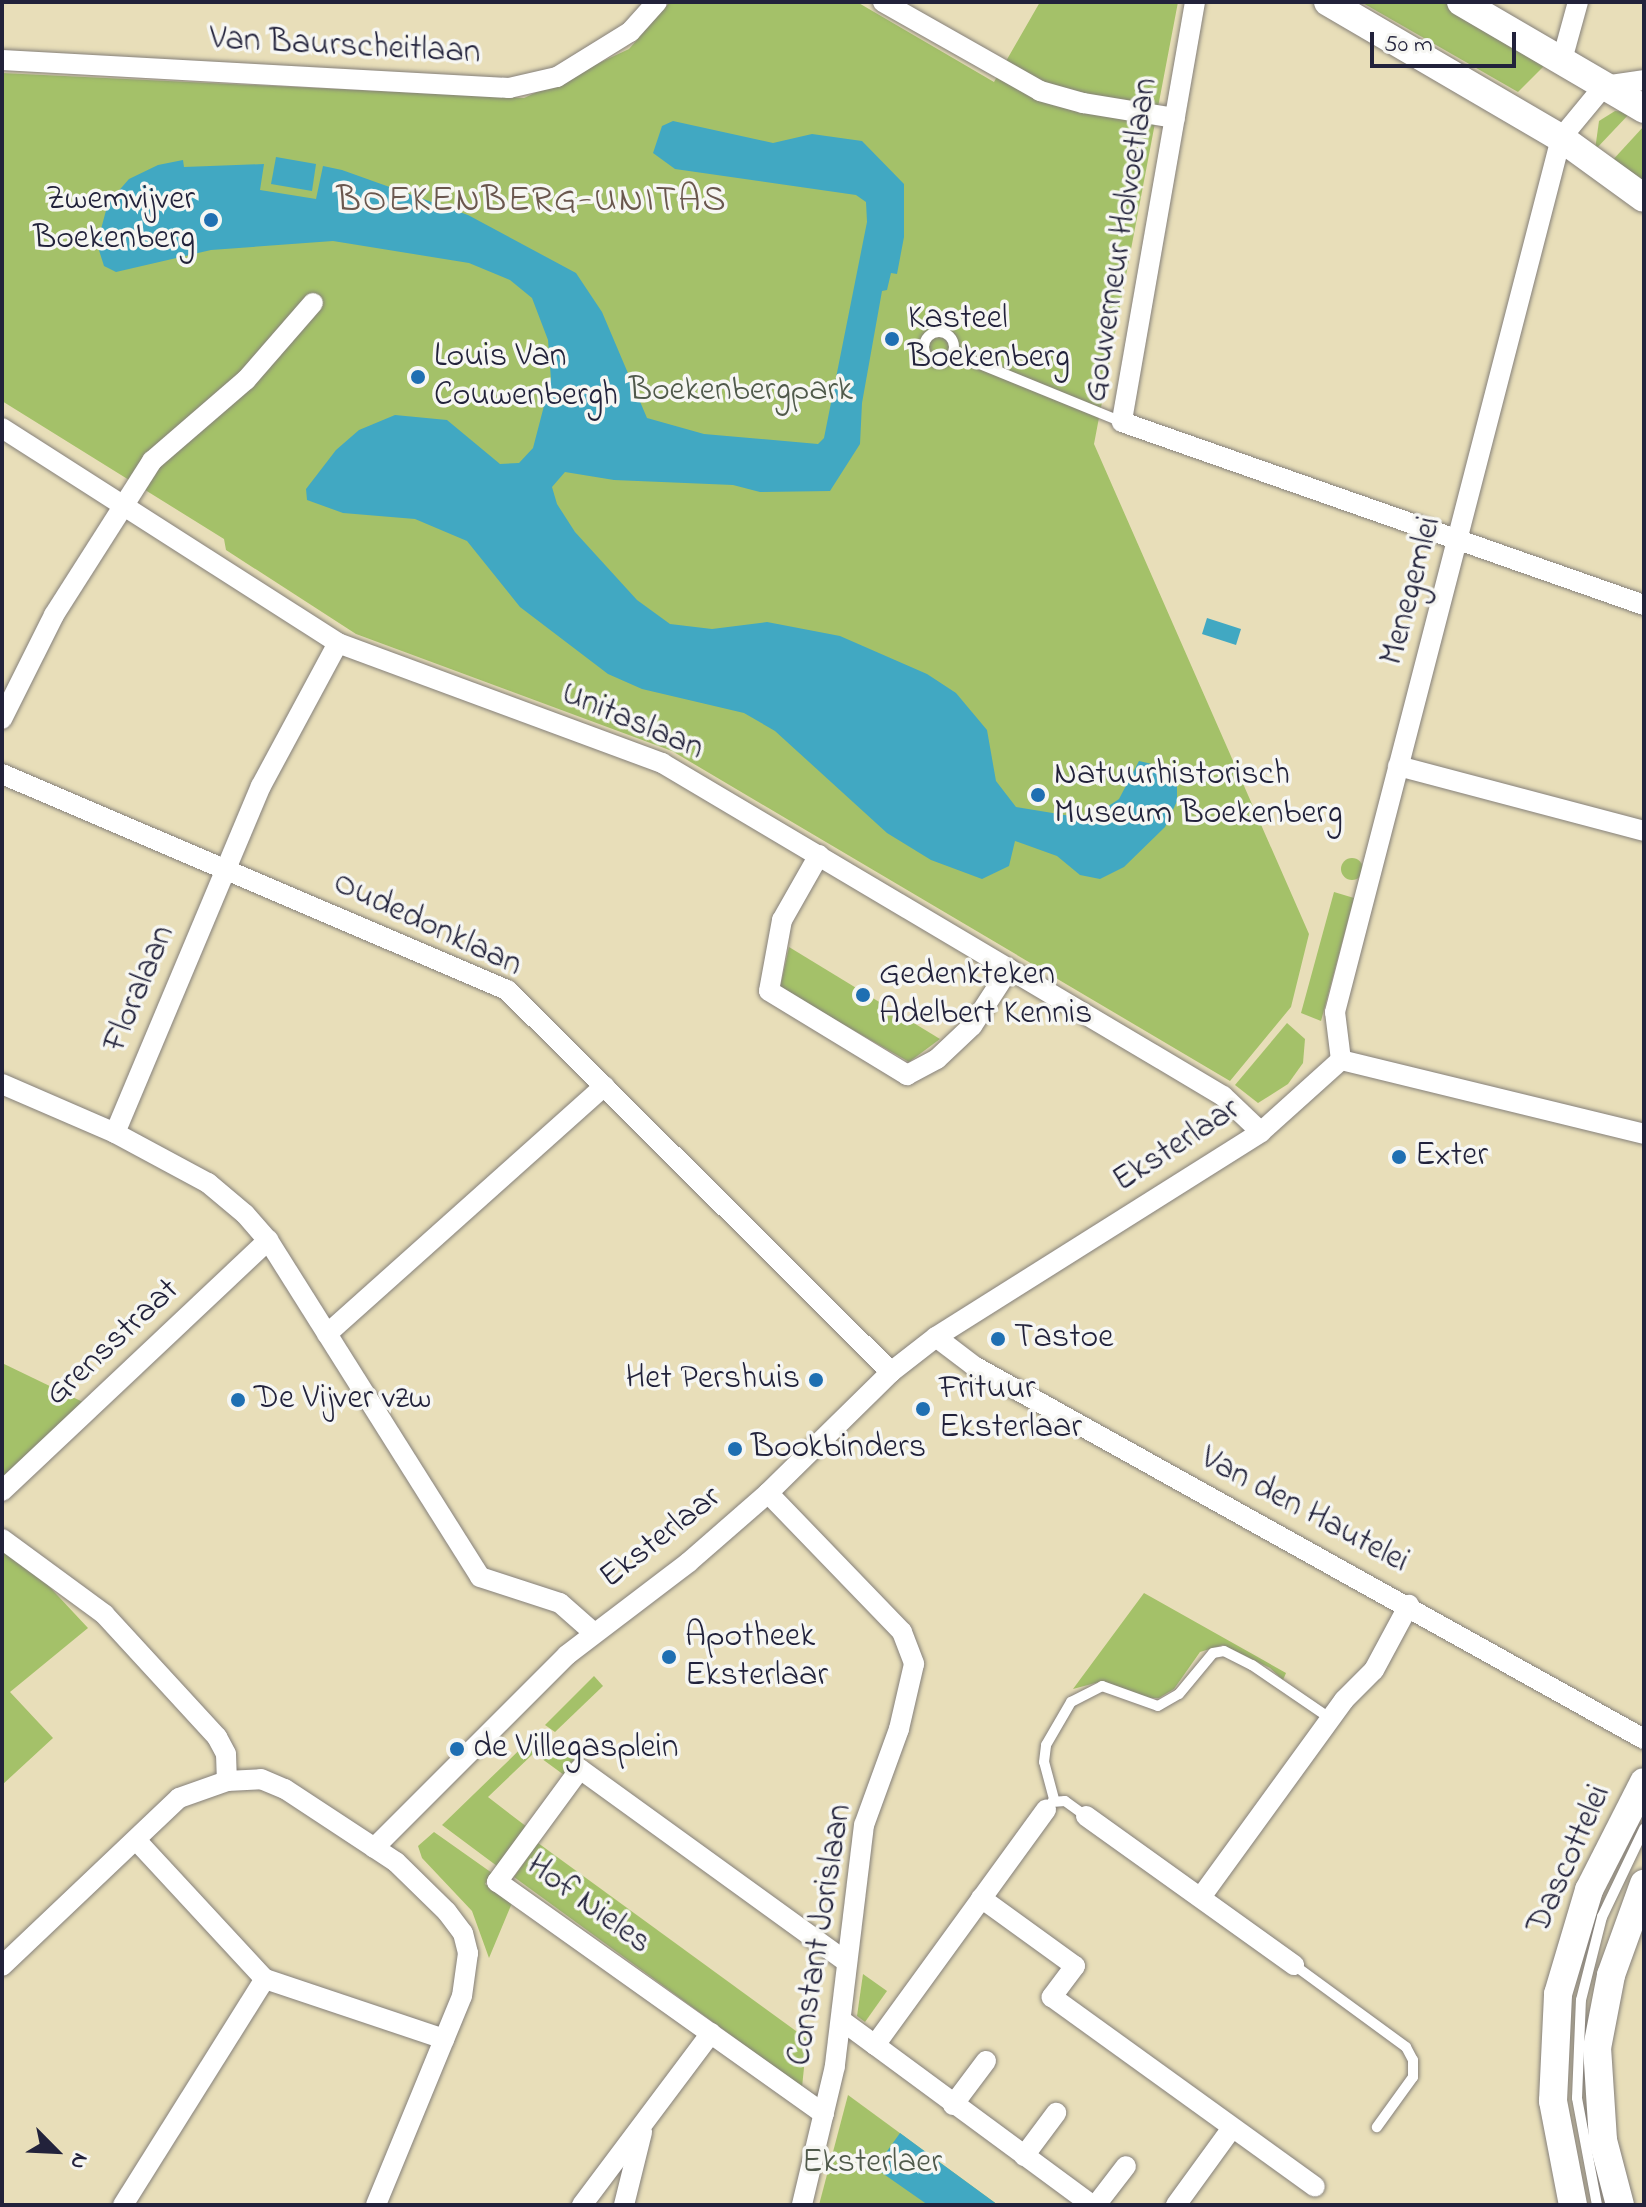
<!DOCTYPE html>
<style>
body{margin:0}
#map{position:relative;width:1646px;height:2207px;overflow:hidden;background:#e8deb9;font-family:"Indie Flower",sans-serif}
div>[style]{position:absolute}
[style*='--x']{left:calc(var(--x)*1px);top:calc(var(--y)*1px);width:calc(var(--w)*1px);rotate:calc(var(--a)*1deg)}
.green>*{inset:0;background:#a4c169}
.round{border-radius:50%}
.water>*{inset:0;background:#41a8c2}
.roads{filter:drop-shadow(0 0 2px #85807a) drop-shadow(0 0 2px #85807a)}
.lane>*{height:10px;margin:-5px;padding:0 5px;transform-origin:5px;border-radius:5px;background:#fff}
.lane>.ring{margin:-5px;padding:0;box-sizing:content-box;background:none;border:10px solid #fff;border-radius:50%}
.street>*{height:20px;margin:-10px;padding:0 10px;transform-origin:10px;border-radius:10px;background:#fff}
.secondary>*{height:28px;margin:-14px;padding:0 14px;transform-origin:14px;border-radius:14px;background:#fff}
.dots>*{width:22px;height:22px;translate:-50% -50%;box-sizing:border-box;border:4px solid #f6f6f2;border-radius:50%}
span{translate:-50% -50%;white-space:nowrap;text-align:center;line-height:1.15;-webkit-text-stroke:7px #f6f6f2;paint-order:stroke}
.street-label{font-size:34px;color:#22223b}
.poi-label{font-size:34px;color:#22223b}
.right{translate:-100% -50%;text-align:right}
.left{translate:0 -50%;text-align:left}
.park-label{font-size:34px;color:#505a4b}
.neighbourhood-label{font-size:36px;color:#6a574e;letter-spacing:2px}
.frame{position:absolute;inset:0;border:4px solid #22223b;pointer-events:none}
.north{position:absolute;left:16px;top:2111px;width:80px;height:80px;-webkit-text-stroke:6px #f6f6f2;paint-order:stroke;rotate:114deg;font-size:22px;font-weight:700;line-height:32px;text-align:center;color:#22223b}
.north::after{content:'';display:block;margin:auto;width:28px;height:36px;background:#22223b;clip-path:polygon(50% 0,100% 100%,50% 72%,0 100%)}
.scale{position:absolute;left:1370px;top:32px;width:146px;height:36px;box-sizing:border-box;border:4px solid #22223b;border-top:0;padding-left:10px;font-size:24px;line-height:28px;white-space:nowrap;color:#22223b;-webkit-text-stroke:6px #f6f6f2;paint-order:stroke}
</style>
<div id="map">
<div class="green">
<i style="clip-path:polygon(670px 2px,857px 2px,994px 82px,1040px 2px,1178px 2px,1094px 444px,1309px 934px,1291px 1007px,1230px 1081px,672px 751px,356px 634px,226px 550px,224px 539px,2px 401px,2px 73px,524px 98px,629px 49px)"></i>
<i style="clip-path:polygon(1361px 2px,1450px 2px,1551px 59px,1518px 92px)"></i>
<i style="clip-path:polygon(1615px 111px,1631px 112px,1595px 150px,1599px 121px)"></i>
<i style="clip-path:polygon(1644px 126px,1644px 190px,1610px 163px)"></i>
<i class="round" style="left:1341px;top:858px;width:22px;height:22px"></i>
<i style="clip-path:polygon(1334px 892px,1354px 898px,1321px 1021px,1301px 1013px)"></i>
<i style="clip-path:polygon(789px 947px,940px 1039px,909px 1062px,780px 988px)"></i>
<i style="clip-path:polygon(1287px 1023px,1305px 1039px,1303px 1063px,1288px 1084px,1258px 1103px,1235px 1085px)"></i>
<i style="clip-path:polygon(2px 1363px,87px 1404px,2px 1486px)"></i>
<i style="clip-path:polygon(2px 1536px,88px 1628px,10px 1692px,53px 1738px,2px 1785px)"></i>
<i style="clip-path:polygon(1144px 1593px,1286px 1673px,1283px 1680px,1270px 1668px,1223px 1645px,1200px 1652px,1174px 1689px,1159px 1698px,1147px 1698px,1103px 1681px,1073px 1689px)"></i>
<i style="clip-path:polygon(594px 1676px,603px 1686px,555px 1732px,545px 1725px)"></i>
<i style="clip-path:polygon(538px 1732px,575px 1758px,564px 1775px,534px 1753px,488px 1797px,527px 1827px,497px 1866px,442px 1825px)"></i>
<i style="clip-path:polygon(434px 1832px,492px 1873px,485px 1884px,512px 1903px,489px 1958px,472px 1911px,422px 1858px,418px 1846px)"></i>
<i style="clip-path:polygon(538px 1843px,807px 2039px,802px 2087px,514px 1877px)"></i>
<i style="clip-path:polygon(863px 1974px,887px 1991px,865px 2022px,857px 2016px)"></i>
<i style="clip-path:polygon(848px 2095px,998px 2205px,819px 2205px)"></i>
</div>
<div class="water">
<i style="clip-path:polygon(673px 121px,773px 143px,812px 134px,862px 141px,904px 184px,904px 237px,897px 274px,891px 273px,887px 290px,882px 291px,862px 403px,860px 444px,830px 491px,760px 492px,733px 485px,614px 480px,565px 472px,552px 487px,557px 504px,575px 532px,637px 600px,670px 624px,712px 629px,767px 622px,840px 636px,927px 674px,956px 693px,987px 730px,996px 781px,1016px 807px,1089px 819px,1119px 799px,1139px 761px,1165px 767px,1177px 786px,1177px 801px,1165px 827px,1124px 867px,1100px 879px,1080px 875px,1057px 856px,1015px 841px,1009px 866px,982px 879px,931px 860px,887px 833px,775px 731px,744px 713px,642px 689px,608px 674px,520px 607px,467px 541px,415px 519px,343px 513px,307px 500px,306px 489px,336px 450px,359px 430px,395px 415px,447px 420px,500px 464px,519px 463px,533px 448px,551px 379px,548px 340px,532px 298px,510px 280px,469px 263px,333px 241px,211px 250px,116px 272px,104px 266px,97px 244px,108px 203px,129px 179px,158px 165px,183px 160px,184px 167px,264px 164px,260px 190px,316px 199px,323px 166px,342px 170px,468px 215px,576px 273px,602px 312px,647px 418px,704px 434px,818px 444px,824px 438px,867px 222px,866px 202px,856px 195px,675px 169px,653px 153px,662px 126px)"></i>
<i style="clip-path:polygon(276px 157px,316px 164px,312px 191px,271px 184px)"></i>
<i style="clip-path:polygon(1207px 618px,1241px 629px,1236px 645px,1202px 634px)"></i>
<i style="clip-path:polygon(900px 2133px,942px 2164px,998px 2205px,928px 2205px,875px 2168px)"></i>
</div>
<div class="roads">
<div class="lane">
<i class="ring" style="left:924px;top:332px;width:20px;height:20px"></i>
<i style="--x:953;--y:353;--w:183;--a:22.2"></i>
<i style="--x:1054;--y:1799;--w:38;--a:-105"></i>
<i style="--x:1044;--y:1762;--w:17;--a:-83"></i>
<i style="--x:1046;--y:1745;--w:50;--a:-59.8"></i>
<i style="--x:1071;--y:1702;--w:35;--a:-27"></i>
<i style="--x:1102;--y:1686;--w:59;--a:19.7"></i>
<i style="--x:1158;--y:1706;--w:24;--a:-30"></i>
<i style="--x:1179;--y:1694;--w:53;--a:-50.3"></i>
<i style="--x:1213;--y:1653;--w:11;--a:-10"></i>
<i style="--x:1224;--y:1651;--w:31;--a:27"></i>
<i style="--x:1252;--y:1665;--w:96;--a:34.4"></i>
<i style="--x:1052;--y:1802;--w:13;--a:-4"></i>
<i style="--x:1065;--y:1801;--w:26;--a:36"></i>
<i style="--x:1294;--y:1965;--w:139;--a:36.2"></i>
<i style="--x:1406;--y:2047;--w:15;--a:62"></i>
<i style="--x:1413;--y:2060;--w:17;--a:90"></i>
<i style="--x:1413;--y:2077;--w:62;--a:125.8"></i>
<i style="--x:1597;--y:2205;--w:109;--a:-100.6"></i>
<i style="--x:1577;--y:2098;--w:98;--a:-87.7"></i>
<i style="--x:1581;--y:2000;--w:86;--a:-75.8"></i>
<i style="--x:1602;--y:1917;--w:98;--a:-64.5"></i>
</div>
<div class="street">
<i style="--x:883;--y:2;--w:180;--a:29.5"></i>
<i style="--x:1040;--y:91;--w:45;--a:15.6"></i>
<i style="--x:1083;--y:103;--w:93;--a:9.3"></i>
<i style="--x:1195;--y:2;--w:426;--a:99.9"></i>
<i style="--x:1122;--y:422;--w:553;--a:19.32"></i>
<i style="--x:2;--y:60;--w:508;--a:3.16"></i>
<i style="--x:509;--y:88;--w:49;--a:-12.9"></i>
<i style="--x:557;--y:77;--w:86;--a:-31.7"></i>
<i style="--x:630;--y:32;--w:40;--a:-48"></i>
<i style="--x:1562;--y:60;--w:60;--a:-74.6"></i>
<i style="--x:2;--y:428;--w:399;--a:32.6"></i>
<i style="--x:338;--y:643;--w:346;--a:20.3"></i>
<i style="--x:662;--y:763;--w:652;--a:30.69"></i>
<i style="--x:1223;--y:1096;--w:52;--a:43.5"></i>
<i style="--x:2;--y:719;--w:116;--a:-63.4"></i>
<i style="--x:54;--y:615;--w:183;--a:-57.5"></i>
<i style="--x:152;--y:461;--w:124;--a:-40.8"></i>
<i style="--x:246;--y:380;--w:102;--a:-49"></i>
<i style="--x:1398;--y:766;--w:254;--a:14.8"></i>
<i style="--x:2;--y:774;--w:549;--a:23.16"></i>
<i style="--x:507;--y:990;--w:542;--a:44.85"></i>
<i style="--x:819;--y:855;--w:75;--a:119.6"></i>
<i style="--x:782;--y:920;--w:72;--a:100.4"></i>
<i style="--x:769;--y:991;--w:162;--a:31.3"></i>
<i style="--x:907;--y:1075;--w:34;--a:-28"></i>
<i style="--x:937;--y:1059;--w:48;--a:-43.3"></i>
<i style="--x:972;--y:1026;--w:68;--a:-57"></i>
<i style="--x:1341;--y:1060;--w:48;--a:-97.1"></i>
<i style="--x:1335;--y:1012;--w:903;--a:-75.5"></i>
<i style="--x:1561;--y:138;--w:67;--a:-50.4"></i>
<i style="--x:1604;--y:86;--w:40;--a:-8.5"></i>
<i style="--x:1341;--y:1060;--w:312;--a:13.7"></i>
<i style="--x:2;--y:1084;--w:123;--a:23.4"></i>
<i style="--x:115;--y:1133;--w:106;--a:28.3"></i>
<i style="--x:208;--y:1183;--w:48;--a:40"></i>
<i style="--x:245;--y:1214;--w:35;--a:49"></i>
<i style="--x:268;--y:1240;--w:398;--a:57.8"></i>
<i style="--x:480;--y:1577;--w:84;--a:18"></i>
<i style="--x:560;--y:1603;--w:45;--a:41.4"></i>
<i style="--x:115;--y:1133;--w:376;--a:-67.2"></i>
<i style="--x:261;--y:786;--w:162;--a:-61.7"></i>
<i style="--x:327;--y:1334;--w:372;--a:-41.8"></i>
<i style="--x:936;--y:1337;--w:48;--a:37.3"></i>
<i style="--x:974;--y:1366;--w:767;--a:29.11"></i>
<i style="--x:2;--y:1491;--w:366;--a:-43.3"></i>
<i style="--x:768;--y:1493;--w:193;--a:46"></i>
<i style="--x:902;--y:1632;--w:34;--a:69"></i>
<i style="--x:914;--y:1664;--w:67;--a:103"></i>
<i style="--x:899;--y:1729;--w:102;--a:110"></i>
<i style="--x:864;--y:1825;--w:243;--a:96.9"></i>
<i style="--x:835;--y:2066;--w:143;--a:103.4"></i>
<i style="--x:2;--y:1539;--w:127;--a:36.3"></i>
<i style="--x:104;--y:1614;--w:167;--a:47.4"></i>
<i style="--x:217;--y:1737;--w:19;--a:62"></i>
<i style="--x:226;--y:1754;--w:27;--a:88"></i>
<i style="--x:1086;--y:1816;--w:256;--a:35.6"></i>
<i style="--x:137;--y:1841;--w:188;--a:47.2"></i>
<i style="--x:265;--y:1979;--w:189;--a:18.5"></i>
<i style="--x:374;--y:1848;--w:273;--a:-45"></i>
<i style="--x:567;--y:1655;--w:153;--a:-37.3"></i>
<i style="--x:689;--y:1562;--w:105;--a:-41.1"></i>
<i style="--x:768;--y:1493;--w:173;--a:-44.5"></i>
<i style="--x:891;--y:1372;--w:57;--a:-37.9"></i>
<i style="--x:936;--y:1337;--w:384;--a:-32.2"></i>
<i style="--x:1261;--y:1132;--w:108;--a:-42"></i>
<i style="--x:1201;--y:1897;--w:243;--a:-54"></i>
<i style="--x:1344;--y:1700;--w:42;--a:-45"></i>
<i style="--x:1374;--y:1670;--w:74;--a:-61.7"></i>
<i style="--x:981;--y:1898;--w:116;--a:35.9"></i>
<i style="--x:1075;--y:1966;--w:39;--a:127"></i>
<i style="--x:1052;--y:1997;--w:324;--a:35.8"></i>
<i style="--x:2;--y:1966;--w:244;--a:-43.5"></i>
<i style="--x:179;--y:1798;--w:51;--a:-19.5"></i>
<i style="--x:227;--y:1781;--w:34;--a:-3"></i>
<i style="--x:261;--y:1779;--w:26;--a:23"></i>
<i style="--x:285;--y:1789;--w:133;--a:33.3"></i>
<i style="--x:396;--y:1862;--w:71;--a:44.4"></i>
<i style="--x:447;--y:1912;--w:26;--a:53"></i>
<i style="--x:463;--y:1933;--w:21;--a:76"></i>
<i style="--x:468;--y:1953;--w:43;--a:97.9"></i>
<i style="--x:462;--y:1996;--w:226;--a:112.4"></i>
<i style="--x:841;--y:2020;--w:42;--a:36.3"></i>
<i style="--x:875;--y:2045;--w:291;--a:-54"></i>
<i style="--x:875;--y:2045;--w:270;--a:36.4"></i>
<i style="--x:953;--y:2105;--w:55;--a:-53.1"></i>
<i style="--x:824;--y:2114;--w:401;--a:-144.6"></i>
<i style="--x:497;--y:1882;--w:140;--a:-53.7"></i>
<i style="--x:580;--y:1769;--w:329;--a:35.9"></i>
<i style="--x:1024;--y:2156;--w:54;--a:-53.3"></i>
<i style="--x:123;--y:2205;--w:267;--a:-57.9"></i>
<i style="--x:582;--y:2205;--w:215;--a:-53.1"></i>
<i style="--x:624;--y:2205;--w:75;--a:-76.1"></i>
<i style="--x:1096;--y:2205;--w:49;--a:-52.4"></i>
<i style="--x:1176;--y:2205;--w:95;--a:-54"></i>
</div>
<div class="secondary">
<i style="--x:1328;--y:2;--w:270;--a:30.3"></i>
<i style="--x:1561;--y:138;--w:102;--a:35.9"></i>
<i style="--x:1461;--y:2;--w:212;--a:30.3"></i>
<i style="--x:1573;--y:2205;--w:106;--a:-100.9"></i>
<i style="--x:1553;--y:2101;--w:107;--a:-87.3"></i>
<i style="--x:1558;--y:1994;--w:109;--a:-73.4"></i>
<i style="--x:1589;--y:1890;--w:121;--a:-63"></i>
<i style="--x:1620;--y:2205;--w:67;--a:-104.7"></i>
<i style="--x:1603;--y:2140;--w:92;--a:-93.7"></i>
<i style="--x:1597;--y:2048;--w:74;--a:-79.1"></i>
<i style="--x:1611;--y:1975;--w:97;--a:-70.1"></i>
</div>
</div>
<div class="dots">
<i style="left:211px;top:220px;background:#1f6fb2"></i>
<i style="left:892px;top:339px;background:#1f6fb2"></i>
<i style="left:418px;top:377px;background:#1f6fb2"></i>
<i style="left:1038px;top:795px;background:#1f6fb2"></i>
<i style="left:863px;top:995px;background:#1f6fb2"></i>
<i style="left:1399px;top:1157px;background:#1f6fb2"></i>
<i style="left:998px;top:1339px;background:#1f6fb2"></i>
<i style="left:816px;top:1380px;background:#1f6fb2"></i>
<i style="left:238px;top:1400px;background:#1f6fb2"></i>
<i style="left:923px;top:1409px;background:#1f6fb2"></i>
<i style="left:735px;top:1449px;background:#1f6fb2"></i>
<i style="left:669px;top:1657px;background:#1f6fb2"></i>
<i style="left:457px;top:1749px;background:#1f6fb2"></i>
</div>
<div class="street-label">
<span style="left:345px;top:47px;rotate:3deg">Van Baurscheitlaan</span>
<span style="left:1122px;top:240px;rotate:-81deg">Gouverneur Holvoetlaan</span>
<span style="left:1412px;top:591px;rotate:-75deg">Menegemlei</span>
<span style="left:632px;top:722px;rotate:23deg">Unitaslaan</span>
<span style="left:427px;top:925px;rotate:25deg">Oudedonklaan</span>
<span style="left:140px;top:989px;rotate:-67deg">Floralaan</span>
<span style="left:1177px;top:1146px;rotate:-33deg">Eksterlaar</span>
<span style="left:113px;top:1343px;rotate:-43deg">Grensstraat</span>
<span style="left:1304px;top:1511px;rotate:28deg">Van den Hautelei</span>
<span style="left:661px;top:1538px;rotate:-38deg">Eksterlaar</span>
<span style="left:1570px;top:1860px;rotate:-66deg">Dascottelei</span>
<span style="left:588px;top:1905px;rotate:36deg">Hof Nieles</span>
<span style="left:821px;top:1935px;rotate:-81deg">Constant Jorislaan</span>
</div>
<div class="poi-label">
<span class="right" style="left:195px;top:220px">Zwemvijver<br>Boekenberg</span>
<span class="left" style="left:908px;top:339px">Kasteel<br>Boekenberg</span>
<span class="left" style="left:434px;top:377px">Louis Van<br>Couwenbergh</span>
<span class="left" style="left:1054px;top:795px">Natuurhistorisch<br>Museum Boekenberg</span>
<span class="left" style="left:879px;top:995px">Gedenkteken<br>Adelbert Kennis</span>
<span class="left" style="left:1415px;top:1157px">Exter</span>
<span class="left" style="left:1014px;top:1339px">Tastoe</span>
<span class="right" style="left:800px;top:1380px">Het Pershuis</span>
<span class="left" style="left:939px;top:1409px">Frituur<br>Eksterlaar</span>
<span class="left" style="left:254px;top:1400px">De Vijver vzw</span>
<span class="left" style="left:751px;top:1449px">Bookbinders</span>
<span class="left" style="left:685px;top:1657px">Apotheek<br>Eksterlaar</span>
<span class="left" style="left:473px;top:1749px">de Villegasplein</span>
</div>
<div class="park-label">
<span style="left:741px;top:392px">Boekenbergpark</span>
<span style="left:872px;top:2164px">Eksterlaer</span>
</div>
<div class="neighbourhood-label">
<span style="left:532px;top:202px">BOEKENBERG-UNITAS</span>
</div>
<div class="frame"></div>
<div class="north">N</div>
<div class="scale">50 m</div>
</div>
